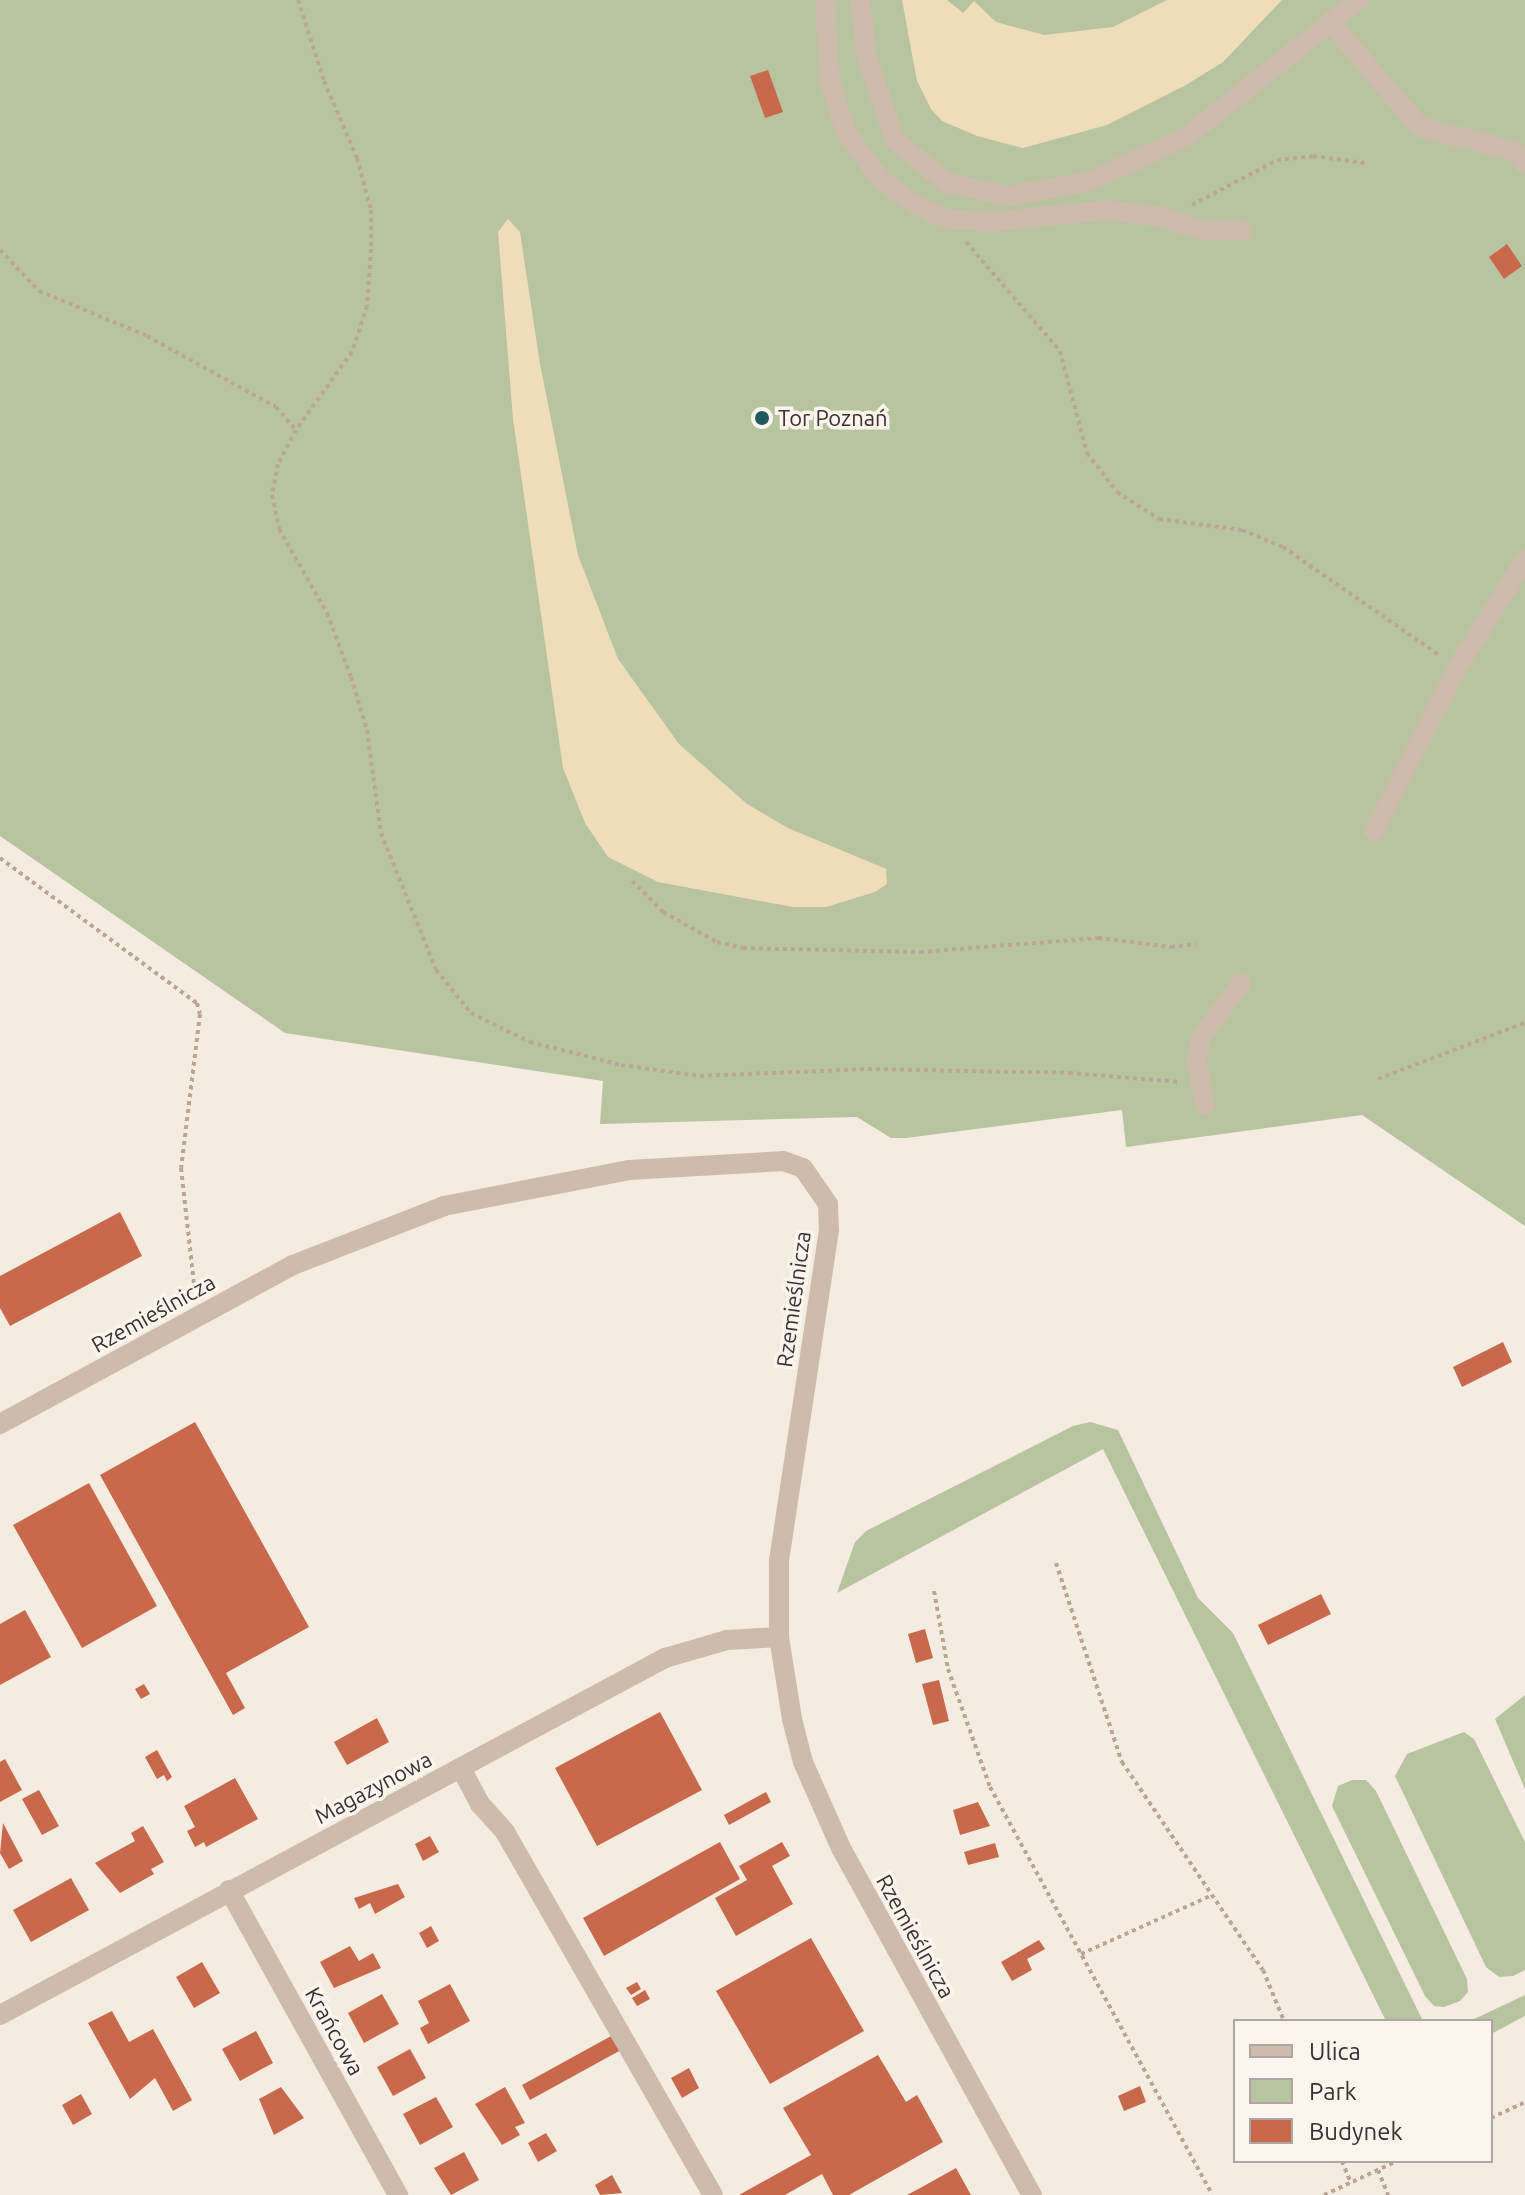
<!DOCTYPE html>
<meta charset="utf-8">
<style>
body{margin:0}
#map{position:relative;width:1525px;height:2195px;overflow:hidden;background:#f4ebe1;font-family:Ubuntu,sans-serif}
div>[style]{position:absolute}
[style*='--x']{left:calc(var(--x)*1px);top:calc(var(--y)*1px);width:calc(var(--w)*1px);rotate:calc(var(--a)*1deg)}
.green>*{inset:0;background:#b8c4a0}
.sand>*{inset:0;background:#efdcb8}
.building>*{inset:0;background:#c8694b}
.path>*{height:4px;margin-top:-2px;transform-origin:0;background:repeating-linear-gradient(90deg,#b9a596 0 4px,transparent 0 8px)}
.minor>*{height:20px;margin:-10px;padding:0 10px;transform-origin:10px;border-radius:10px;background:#cdbbac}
.dots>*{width:22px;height:22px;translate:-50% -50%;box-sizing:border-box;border:4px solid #fbf5ee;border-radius:50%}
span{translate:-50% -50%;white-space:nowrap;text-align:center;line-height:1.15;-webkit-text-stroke:7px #fbf5ee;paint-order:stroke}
.poi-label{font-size:22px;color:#3b302b}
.left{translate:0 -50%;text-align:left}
.street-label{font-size:22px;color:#3b302b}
.legend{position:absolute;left:1233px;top:2019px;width:260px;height:144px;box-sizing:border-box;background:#fbf5ee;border:2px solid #aea6a0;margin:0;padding:10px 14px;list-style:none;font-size:24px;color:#3b302b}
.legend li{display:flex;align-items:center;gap:16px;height:40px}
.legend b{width:40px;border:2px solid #aea6a0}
</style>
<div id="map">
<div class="green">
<i style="clip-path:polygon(0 0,1525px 0,1525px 1226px,1362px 1115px,1126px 1147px,1122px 1110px,906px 1138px,891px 1138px,857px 1117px,600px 1124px,603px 1081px,285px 1033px,0 836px)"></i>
<i style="clip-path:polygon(1090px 1422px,1118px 1430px,1198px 1598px,1233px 1633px,1423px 2021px,1386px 2021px,1103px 1449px,837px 1593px,855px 1542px,866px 1531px,1073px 1426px)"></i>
<i style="clip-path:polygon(1525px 1695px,1525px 1789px,1495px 1719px)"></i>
<i style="clip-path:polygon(1464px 1732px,1474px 1739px,1525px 1842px,1525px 1970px,1513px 1976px,1499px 1977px,1486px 1967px,1395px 1776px,1407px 1754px)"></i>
<i style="clip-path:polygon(1352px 1780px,1366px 1780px,1376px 1791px,1467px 1979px,1468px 1992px,1460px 2001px,1444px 2007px,1434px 2006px,1425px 1996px,1332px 1806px,1338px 1786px)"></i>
<i style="clip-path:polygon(1525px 1995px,1525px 2016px,1491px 2034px,1491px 2021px,1470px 2021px)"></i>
</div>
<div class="sand">
<i style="clip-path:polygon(902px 0,947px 0,963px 13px,974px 1px,996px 22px,1044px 35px,1113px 27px,1167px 0,1282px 0,1223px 62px,1186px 85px,1107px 125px,1023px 148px,977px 136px,942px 121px,931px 109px,917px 81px)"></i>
<i style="clip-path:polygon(508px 219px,520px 232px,540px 364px,578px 555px,618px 659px,679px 744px,747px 804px,788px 828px,886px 869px,887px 884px,875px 892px,826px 907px,793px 907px,658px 882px,608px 857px,585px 823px,563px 768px,513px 419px,498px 232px)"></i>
</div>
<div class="building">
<i style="clip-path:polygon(768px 70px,783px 112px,765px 118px,750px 76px)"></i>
<i style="clip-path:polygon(1507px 244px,1522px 266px,1504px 279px,1489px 257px)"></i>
<i style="clip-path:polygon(120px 1212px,142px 1256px,10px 1326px,0 1308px,0 1276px)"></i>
<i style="clip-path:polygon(1503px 1342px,1512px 1362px,1462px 1387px,1453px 1367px)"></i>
<i style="clip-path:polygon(195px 1422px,309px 1627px,226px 1673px,245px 1708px,233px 1715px,100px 1475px)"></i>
<i style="clip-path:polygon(89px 1483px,157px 1606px,82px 1648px,13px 1525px)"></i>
<i style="clip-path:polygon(1321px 1594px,1331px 1614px,1268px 1645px,1258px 1625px)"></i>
<i style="clip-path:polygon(25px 1610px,51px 1657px,0 1685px,0 1624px)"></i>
<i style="clip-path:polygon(925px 1629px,933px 1658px,916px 1663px,908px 1634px)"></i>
<i style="clip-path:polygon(939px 1680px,949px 1721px,933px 1725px,922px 1684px)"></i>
<i style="clip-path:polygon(144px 1684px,150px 1694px,141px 1699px,135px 1689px)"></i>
<i style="clip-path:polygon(660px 1712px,702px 1790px,597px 1846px,555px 1768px)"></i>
<i style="clip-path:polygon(377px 1718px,389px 1742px,347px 1765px,334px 1742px)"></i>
<i style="clip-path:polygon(157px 1750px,172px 1777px,167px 1781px,164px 1775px,157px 1779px,145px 1757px)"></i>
<i style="clip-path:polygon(5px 1759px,22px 1790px,0 1802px,0 1762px)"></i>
<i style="clip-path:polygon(235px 1778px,258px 1819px,206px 1847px,204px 1842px,195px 1847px,187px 1831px,195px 1827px,184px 1806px)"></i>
<i style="clip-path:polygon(39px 1790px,59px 1826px,42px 1835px,22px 1799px)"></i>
<i style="clip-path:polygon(766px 1792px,771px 1802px,729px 1825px,724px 1815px)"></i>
<i style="clip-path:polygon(978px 1802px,990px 1826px,960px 1835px,953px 1810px)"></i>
<i style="clip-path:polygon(3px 1823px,23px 1861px,9px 1869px,0 1853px)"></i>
<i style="clip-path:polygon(143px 1826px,164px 1862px,151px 1869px,154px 1874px,120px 1893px,95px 1863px,135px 1841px,131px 1833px)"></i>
<i style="clip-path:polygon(430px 1836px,439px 1852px,423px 1861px,415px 1844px)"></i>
<i style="clip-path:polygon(720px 1842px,740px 1879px,604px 1956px,583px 1918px)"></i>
<i style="clip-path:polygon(782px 1842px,790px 1856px,772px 1866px,793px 1904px,736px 1936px,715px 1898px,747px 1880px,739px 1866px)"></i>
<i style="clip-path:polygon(995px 1843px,999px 1857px,968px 1865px,964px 1852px)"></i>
<i style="clip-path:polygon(71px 1878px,89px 1910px,31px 1942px,13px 1910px)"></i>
<i style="clip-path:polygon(398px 1884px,405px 1897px,375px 1914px,370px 1903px,359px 1909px,354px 1898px)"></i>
<i style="clip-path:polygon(431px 1926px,439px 1941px,427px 1948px,419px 1933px)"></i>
<i style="clip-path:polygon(811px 1938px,864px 2031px,770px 2084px,716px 1991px)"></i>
<i style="clip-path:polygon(1039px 1940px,1045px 1949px,1027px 1959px,1032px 1970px,1012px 1981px,1001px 1962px)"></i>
<i style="clip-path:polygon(350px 1946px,359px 1961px,373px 1953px,381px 1968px,334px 1988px,320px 1962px)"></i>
<i style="clip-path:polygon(202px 1962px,220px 1993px,194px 2008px,176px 1977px)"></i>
<i style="clip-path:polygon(637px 1982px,641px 1989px,631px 1995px,626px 1988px)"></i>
<i style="clip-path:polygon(450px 1984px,470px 2021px,428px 2044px,420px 2028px,429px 2023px,418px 2001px)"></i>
<i style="clip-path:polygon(645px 1990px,650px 1999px,637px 2006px,632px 1998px)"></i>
<i style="clip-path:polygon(382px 1994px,399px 2024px,364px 2043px,348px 2013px)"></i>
<i style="clip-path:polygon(112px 2011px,129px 2042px,153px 2029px,192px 2100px,173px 2111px,155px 2078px,130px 2099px,88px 2023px)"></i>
<i style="clip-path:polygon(256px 2031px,273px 2063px,240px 2081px,222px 2049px)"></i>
<i style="clip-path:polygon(613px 2035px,621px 2050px,530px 2100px,522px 2085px)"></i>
<i style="clip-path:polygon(410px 2049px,426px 2078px,393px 2096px,377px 2067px)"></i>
<i style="clip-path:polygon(878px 2055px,906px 2102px,917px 2095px,943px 2142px,849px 2195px,833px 2195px,822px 2174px,785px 2195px,739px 2195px,811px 2155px,783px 2108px)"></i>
<i style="clip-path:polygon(689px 2068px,699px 2088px,682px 2098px,671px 2078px)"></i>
<i style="clip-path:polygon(1140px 2086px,1146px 2102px,1124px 2111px,1118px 2096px)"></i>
<i style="clip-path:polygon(281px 2087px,304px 2118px,274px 2135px,259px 2099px)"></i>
<i style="clip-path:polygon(505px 2087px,525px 2123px,515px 2127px,520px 2135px,502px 2145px,475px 2104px)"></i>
<i style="clip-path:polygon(81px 2094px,92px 2114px,73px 2125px,62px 2105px)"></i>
<i style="clip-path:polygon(436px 2097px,453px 2127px,420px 2145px,403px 2114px)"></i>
<i style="clip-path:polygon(546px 2133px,557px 2151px,538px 2162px,528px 2143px)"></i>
<i style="clip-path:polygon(464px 2152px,479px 2180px,451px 2195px,434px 2168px)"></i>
<i style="clip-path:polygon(956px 2168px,971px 2195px,907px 2195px,922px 2187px)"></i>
<i style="clip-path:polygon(612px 2175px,622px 2193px,600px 2195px,595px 2185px)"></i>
</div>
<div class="path">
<i style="--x:298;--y:0;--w:85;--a:72.2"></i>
<i style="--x:324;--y:81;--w:84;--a:66.8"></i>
<i style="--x:357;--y:158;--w:54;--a:74.9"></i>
<i style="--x:371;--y:210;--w:39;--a:90"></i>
<i style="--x:371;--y:249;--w:57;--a:94"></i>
<i style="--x:367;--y:306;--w:48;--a:108.1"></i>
<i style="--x:352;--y:352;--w:96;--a:125.7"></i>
<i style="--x:296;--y:430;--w:38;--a:118"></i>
<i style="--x:278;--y:464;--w:32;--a:101"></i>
<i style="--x:272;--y:495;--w:35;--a:78"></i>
<i style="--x:279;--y:529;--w:97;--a:60.3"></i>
<i style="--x:327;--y:613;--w:68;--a:69.4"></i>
<i style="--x:351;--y:677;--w:55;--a:73.2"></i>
<i style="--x:367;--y:730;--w:104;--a:82.3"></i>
<i style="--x:381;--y:833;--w:148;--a:68.1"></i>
<i style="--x:436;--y:970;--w:55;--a:50.9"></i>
<i style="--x:471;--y:1013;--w:66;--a:26.2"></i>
<i style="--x:530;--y:1042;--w:94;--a:14.2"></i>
<i style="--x:621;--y:1065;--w:80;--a:7.9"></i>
<i style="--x:700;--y:1076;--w:168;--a:-2.4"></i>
<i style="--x:868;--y:1069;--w:201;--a:1.1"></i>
<i style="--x:1069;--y:1073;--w:112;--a:4.6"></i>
<i style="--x:1192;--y:205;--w:96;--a:-27.9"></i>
<i style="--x:1277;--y:160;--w:36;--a:-6"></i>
<i style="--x:1313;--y:156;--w:52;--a:7.7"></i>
<i style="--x:966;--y:242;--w:144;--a:49.2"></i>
<i style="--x:1060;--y:351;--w:106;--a:75.2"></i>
<i style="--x:1087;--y:453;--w:49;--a:52.4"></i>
<i style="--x:1117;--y:492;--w:50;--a:32.7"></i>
<i style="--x:1159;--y:519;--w:84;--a:7.5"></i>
<i style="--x:1242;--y:530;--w:44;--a:22.5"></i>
<i style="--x:1283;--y:547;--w:190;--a:34.7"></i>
<i style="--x:0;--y:250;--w:57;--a:46.4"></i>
<i style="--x:39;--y:291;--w:117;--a:22.6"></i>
<i style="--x:147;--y:336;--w:147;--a:28.8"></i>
<i style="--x:276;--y:407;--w:30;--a:49"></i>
<i style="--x:0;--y:858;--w:245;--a:36.4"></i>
<i style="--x:197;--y:1003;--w:11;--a:75"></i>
<i style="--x:200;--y:1014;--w:155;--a:97"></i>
<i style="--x:181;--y:1168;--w:126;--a:83.6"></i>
<i style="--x:632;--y:881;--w:44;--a:45"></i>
<i style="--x:663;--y:912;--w:62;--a:29.1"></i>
<i style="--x:717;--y:942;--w:27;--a:13"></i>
<i style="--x:743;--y:948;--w:177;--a:1.3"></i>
<i style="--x:920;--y:952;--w:179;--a:-4.5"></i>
<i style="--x:1098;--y:938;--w:74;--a:7"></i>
<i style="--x:1171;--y:947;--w:25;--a:-7"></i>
<i style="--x:1378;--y:1079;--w:157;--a:-20.9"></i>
<i style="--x:1056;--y:1563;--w:210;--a:71.7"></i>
<i style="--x:1122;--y:1762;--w:251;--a:55.9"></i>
<i style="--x:1263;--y:1970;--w:55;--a:67.6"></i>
<i style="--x:934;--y:1591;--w:79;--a:79.8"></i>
<i style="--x:948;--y:1669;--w:125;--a:70.4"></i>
<i style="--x:990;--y:1787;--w:464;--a:61.4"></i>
<i style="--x:1081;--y:1954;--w:144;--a:-24.2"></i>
<i style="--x:1491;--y:2118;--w:38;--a:-25"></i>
<i style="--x:1342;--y:2161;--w:24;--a:68"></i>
<i style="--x:1378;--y:2170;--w:27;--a:68"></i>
<i style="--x:1324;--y:2195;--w:81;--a:-25"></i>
</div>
<div class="minor">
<i style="--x:825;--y:0;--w:82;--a:86.5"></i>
<i style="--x:830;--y:82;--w:52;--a:72.3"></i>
<i style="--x:846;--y:132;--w:59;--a:53.9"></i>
<i style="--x:881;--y:180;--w:42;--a:35.2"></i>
<i style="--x:915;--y:204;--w:34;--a:26"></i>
<i style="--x:946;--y:219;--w:46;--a:3.7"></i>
<i style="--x:992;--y:222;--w:116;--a:-6"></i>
<i style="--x:1107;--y:210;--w:55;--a:7.3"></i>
<i style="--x:1162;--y:217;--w:36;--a:19"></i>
<i style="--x:1196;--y:229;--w:46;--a:2.5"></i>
<i style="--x:860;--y:0;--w:57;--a:83"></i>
<i style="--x:867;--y:57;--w:88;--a:71.4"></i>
<i style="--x:895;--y:140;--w:67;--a:39.6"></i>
<i style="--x:947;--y:183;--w:63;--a:11.8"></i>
<i style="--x:1009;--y:196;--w:82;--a:-10.5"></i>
<i style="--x:1090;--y:181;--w:106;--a:-24.6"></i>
<i style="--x:1186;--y:137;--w:221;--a:-38.4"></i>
<i style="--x:1331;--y:23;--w:137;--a:49.4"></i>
<i style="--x:1420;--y:127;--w:98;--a:14.2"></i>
<i style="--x:1515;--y:151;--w:16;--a:52"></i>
<i style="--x:1374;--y:831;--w:185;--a:-63"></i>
<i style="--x:1458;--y:666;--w:125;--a:-57.7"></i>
<i style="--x:1205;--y:1105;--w:48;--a:-100.8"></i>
<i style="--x:1196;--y:1058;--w:23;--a:-75"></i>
<i style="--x:1202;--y:1036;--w:65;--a:-53.1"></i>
<i style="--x:0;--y:1424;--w:333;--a:-28.5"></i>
<i style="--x:293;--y:1265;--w:162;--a:-21.3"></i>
<i style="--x:444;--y:1206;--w:188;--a:-11"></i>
<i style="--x:629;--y:1170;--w:154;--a:-3.3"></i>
<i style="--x:783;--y:1161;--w:21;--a:19"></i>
<i style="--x:803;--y:1168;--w:44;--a:55.2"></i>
<i style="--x:828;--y:1204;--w:26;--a:88"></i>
<i style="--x:829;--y:1230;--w:335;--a:98.6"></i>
<i style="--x:779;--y:1561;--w:76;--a:90"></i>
<i style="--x:779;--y:1637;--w:83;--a:81"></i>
<i style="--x:792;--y:1719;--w:44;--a:75.7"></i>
<i style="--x:803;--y:1762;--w:94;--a:66.2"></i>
<i style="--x:841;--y:1848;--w:396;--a:61.2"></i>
<i style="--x:461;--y:1768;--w:41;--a:62.2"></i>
<i style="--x:480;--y:1804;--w:38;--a:48"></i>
<i style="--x:505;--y:1832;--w:418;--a:60.2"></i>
<i style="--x:229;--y:1890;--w:349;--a:61"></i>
<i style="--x:0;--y:2015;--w:755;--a:-28.23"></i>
<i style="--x:665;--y:1658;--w:65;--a:-16.2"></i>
<i style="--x:727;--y:1640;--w:52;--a:-3.3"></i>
</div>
<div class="dots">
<i style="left:762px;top:418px;background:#1f5a5e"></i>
</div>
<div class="poi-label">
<span class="left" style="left:778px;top:418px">Tor Poznań</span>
</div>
<div class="street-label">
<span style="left:793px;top:1299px;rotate:-82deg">Rzemieślnicza</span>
<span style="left:153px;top:1313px;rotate:-29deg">Rzemieślnicza</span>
<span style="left:373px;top:1787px;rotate:-28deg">Magazynowa</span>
<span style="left:916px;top:1936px;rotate:61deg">Rzemieślnicza</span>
<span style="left:335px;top:2031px;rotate:61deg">Krańcowa</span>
</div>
<ul class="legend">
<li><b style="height:10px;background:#cdbbac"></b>Ulica</li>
<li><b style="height:22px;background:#b8c4a0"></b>Park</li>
<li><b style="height:22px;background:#c8694b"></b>Budynek</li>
</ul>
</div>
